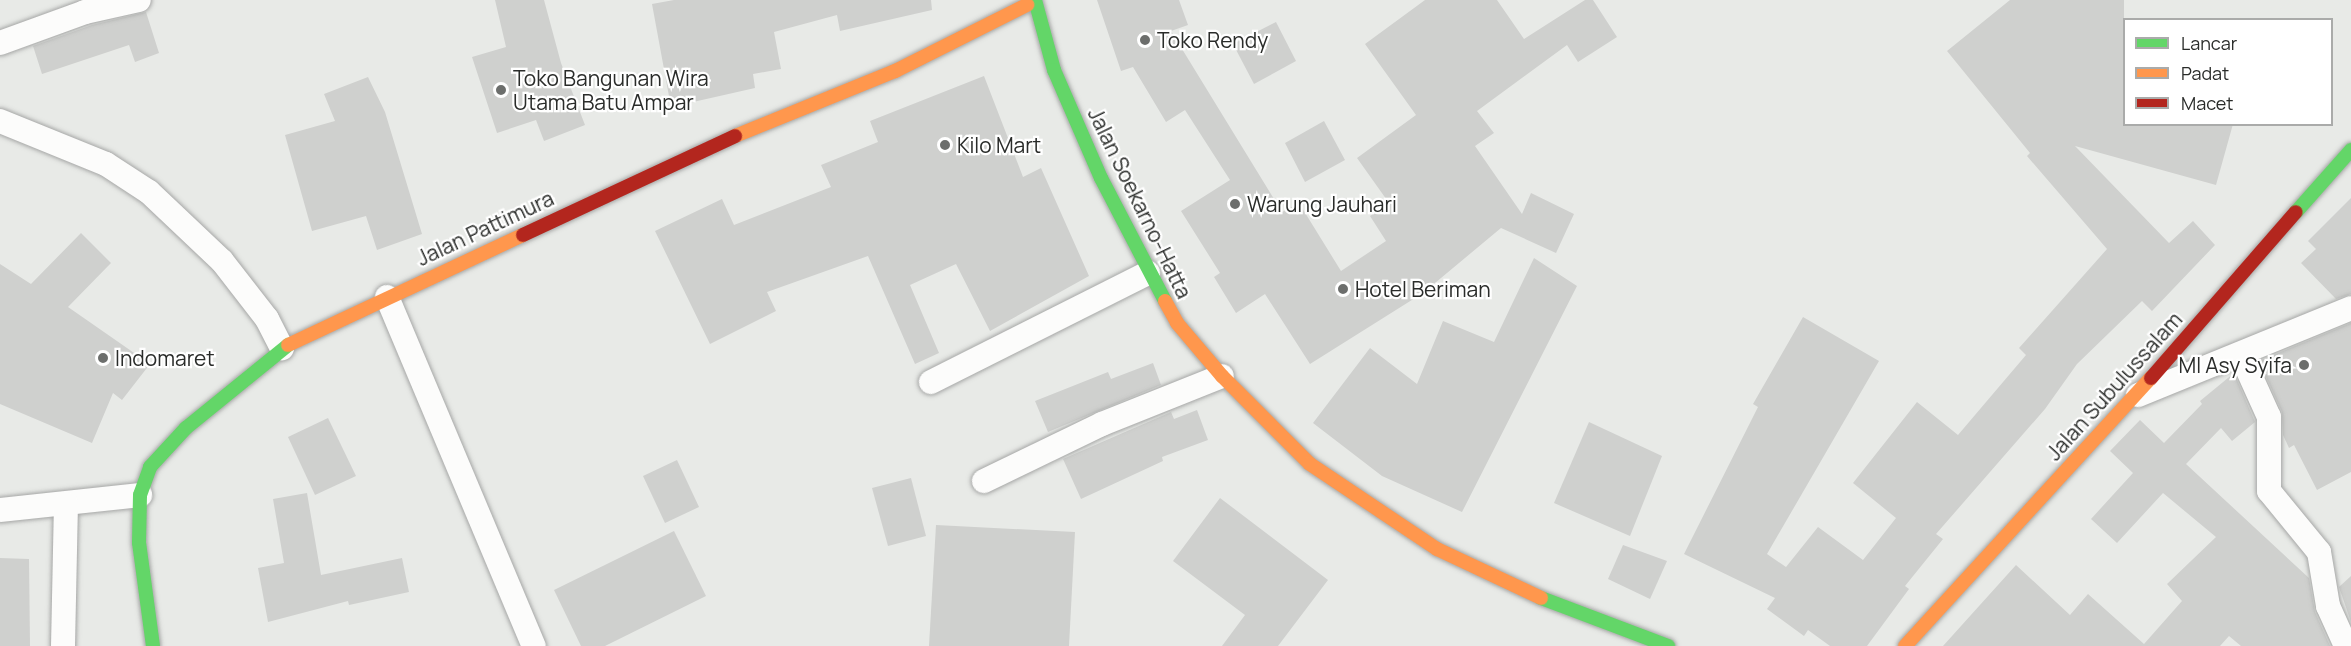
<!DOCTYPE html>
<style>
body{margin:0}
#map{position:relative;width:2351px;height:646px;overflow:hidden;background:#e8eae7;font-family:Manrope,sans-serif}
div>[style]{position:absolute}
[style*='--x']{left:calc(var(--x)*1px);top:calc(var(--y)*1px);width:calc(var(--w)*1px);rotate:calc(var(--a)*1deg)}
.building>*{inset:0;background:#cfd0ce}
.roads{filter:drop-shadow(0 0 2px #a6a7a6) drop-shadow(0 0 2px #a6a7a6)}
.street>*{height:24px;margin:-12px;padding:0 12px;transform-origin:12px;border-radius:12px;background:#fcfcfb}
.fast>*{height:14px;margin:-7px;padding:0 7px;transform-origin:7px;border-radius:7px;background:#63d668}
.slow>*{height:14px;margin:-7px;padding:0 7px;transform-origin:7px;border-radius:7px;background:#ff974d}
.jam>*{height:14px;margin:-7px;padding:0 7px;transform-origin:7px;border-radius:7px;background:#b3261e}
.dots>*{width:16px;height:16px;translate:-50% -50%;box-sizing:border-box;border:3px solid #fff;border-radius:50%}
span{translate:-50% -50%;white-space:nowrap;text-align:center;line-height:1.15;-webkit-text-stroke:4.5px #fff;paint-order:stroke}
.poi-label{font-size:21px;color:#2a2c2a}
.left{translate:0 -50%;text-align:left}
.right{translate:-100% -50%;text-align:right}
.street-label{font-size:21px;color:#2a2c2a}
.legend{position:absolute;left:2123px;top:18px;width:210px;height:108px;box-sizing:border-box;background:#fff;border:2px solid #aaabaa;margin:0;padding:8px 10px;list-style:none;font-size:18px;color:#2a2c2a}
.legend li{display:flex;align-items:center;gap:12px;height:30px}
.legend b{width:30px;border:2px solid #aaabaa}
</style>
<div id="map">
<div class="building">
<i style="clip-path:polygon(495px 0,544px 0,561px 63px,585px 125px,544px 141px,536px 120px,497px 133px,472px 57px,506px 47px)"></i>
<i style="clip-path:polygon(674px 0,931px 0,932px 10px,840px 31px,837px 15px,774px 32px,781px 69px,753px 74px,755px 88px,671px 107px,652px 4px)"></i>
<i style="clip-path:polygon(1097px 0,1179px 0,1188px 25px,1171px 31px,1282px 212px,1299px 203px,1341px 271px,1386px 241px,1370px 216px,1389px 203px,1357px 158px,1416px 115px,1365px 44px,1425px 0,1497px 0,1524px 39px,1585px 0,1593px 0,1617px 37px,1578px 62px,1567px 45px,1477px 111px,1494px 133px,1475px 146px,1522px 214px,1531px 193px,1574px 214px,1556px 253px,1501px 228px,1423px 293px,1310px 364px,1265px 294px,1236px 313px,1214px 277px,1220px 273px,1181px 211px,1230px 180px,1185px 110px,1166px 122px,1133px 67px,1121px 71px)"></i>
<i style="clip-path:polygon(2010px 0,2124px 0,2124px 124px,2233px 124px,2216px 185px,2075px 146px,2169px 243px,2193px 221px,2215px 245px,2152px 311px,2142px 301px,2077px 364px,2045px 409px,1936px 534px,1943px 539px,1905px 586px,1909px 589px,1867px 646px,1830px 646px,1808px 630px,1804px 636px,1767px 609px,1775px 598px,1684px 554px,1758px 407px,1753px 404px,1803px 317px,1879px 361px,1767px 554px,1786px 567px,1818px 527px,1863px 560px,1896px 518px,1853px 483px,1917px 402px,1958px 435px,2026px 355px,2019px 348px,2107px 249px,2027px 156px,2030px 153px,1947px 51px)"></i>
<i style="clip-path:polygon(146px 12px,159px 53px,135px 62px,129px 45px,42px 74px,33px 46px,92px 25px)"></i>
<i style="clip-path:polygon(1276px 22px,1296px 61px,1254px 84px,1233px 44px)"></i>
<i style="clip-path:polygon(984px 76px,1023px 177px,1041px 168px,1089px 276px,990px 331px,956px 264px,910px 285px,939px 353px,915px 364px,868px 256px,767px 292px,776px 311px,710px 344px,655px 231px,722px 199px,734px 225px,831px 187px,821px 165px,878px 142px,870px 121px)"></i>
<i style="clip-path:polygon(368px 77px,385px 112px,422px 234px,377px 250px,366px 216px,312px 231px,285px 135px,335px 121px,324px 94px)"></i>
<i style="clip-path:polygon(1324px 121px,1345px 160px,1305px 182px,1285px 143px)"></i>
<i style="clip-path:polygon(2351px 198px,2351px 294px,2336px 299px,2301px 263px,2316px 249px,2308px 241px)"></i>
<i style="clip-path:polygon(81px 233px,111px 263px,68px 307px,150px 364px,122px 400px,113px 393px,92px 443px,0 404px,0 264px,31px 284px)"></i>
<i style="clip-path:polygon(1534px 258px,1577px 286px,1462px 512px,1382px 476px,1313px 423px,1370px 348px,1417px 384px,1443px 321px,1494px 342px)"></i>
<i style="clip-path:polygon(2351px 323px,2351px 472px,2317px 490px,2294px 445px,2289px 448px,2283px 435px,2282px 412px,2259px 361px)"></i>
<i style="clip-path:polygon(1153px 363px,1161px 385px,1048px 432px,1035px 401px,1108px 372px,1111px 379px)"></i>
<i style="clip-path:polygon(2234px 373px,2255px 422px,2232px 441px,2221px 428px,2186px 464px,2309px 578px,2315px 612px,2330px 646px,2241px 646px,2229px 636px,2220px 646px,1943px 646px,2016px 565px,2070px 615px,2088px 594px,2144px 644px,2182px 601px,2167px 584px,2216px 537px,2163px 493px,2117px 543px,2091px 519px,2133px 473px,2110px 451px,2140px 420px,2164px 443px,2202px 404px,2200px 401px)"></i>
<i style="clip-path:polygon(1197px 410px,1208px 440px,1162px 457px,1163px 461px,1081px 499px,1063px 459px,1171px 412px,1174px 419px)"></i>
<i style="clip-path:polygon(328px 418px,356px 476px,315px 495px,288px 437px)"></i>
<i style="clip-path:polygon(1589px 422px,1662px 456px,1630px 536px,1554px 503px)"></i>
<i style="clip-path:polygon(677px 460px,699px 507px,665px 523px,643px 476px)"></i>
<i style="clip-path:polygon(911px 478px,926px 536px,888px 546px,872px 488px)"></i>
<i style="clip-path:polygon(307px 493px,321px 575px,402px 558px,409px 592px,349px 605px,348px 601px,268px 622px,258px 568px,284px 563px,273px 499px)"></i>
<i style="clip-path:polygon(1220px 498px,1328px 580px,1278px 646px,1222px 646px,1245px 615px,1173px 561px)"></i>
<i style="clip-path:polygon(936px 525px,1075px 532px,1069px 646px,929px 646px)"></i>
<i style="clip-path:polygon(674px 531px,706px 596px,605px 646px,581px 646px,554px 590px)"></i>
<i style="clip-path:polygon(1623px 545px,1667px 561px,1650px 599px,1608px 579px)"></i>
<i style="clip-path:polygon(0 558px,29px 559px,30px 646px,0 646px)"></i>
<i style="clip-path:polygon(2351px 576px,2351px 622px,2339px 587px)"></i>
</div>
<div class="roads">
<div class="street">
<i style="--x:0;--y:43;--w:90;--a:-20"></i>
<i style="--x:85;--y:12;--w:55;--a:-12.5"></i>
<i style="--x:0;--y:121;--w:114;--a:22.1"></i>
<i style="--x:106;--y:164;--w:51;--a:33.1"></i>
<i style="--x:149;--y:192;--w:100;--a:43.4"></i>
<i style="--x:222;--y:261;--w:73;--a:52.2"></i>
<i style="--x:267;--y:319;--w:33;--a:63"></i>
<i style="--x:387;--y:297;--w:379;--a:67.2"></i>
<i style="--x:2241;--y:355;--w:68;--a:65.7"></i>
<i style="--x:2269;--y:417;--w:74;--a:90"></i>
<i style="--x:2269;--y:491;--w:79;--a:50.7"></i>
<i style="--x:2319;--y:552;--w:55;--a:80.5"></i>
<i style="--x:2328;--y:606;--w:44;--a:65.8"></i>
<i style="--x:931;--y:382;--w:243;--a:-26.7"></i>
<i style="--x:2138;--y:395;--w:230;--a:-22.2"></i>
<i style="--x:984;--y:481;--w:131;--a:-25.8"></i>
<i style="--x:1102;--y:424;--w:129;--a:-21.8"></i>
<i style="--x:0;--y:510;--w:141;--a:-6.1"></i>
<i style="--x:63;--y:646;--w:142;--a:-88.8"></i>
</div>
<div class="fast">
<i style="--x:1035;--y:0;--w:73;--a:74.8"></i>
<i style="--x:1054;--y:70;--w:118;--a:66.5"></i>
<i style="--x:1101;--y:178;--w:139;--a:62.5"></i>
<i style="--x:2296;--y:212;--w:83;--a:-48.4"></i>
<i style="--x:1541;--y:598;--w:136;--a:20.7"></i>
<i style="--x:153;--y:646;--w:104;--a:-97.7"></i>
<i style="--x:139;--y:543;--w:48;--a:-88.8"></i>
<i style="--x:140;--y:495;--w:30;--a:-70"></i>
<i style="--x:150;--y:467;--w:53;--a:-47.3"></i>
<i style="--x:186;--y:428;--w:132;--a:-39.1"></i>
</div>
<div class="slow">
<i style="--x:735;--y:136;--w:173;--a:-22.1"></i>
<i style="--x:895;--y:71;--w:148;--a:-26.6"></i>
<i style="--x:1165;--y:301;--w:25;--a:61"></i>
<i style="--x:1177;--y:323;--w:70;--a:49.7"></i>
<i style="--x:1222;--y:376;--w:124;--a:45"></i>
<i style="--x:1310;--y:464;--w:153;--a:33.8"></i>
<i style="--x:1437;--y:549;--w:115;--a:25.2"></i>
<i style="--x:288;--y:345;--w:259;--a:-25.1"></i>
<i style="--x:1905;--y:646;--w:364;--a:-47.5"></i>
</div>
<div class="jam">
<i style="--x:523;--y:235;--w:234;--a:-25"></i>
<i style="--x:2151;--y:378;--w:220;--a:-48.9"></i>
</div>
</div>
<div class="dots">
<i style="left:1145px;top:40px;background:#6c6e6c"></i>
<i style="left:501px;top:90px;background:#6c6e6c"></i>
<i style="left:945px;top:145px;background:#6c6e6c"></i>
<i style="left:1235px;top:204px;background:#6c6e6c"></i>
<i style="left:1343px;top:289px;background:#6c6e6c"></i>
<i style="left:103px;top:358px;background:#6c6e6c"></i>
<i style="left:2304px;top:365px;background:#6c6e6c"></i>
</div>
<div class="poi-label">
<span class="left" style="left:1157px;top:40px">Toko Rendy</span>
<span class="left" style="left:513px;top:90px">Toko Bangunan Wira<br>Utama Batu Ampar</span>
<span class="left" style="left:957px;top:145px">Kilo Mart</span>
<span class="left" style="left:1247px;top:204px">Warung Jauhari</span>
<span class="left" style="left:1355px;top:289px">Hotel Beriman</span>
<span class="left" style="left:115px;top:358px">Indomaret</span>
<span class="right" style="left:2292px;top:365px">MI Asy Syifa</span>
</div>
<div class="street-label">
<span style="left:1140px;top:203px;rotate:64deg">Jalan Soekarno-Hatta</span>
<span style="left:485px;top:228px;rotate:-25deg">Jalan Pattimura</span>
<span style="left:2114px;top:386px;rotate:-48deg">Jalan Subulussalam</span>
</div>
<ul class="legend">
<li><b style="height:8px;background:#63d668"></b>Lancar</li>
<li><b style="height:8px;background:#ff974d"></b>Padat</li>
<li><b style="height:8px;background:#b3261e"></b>Macet</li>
</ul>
</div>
